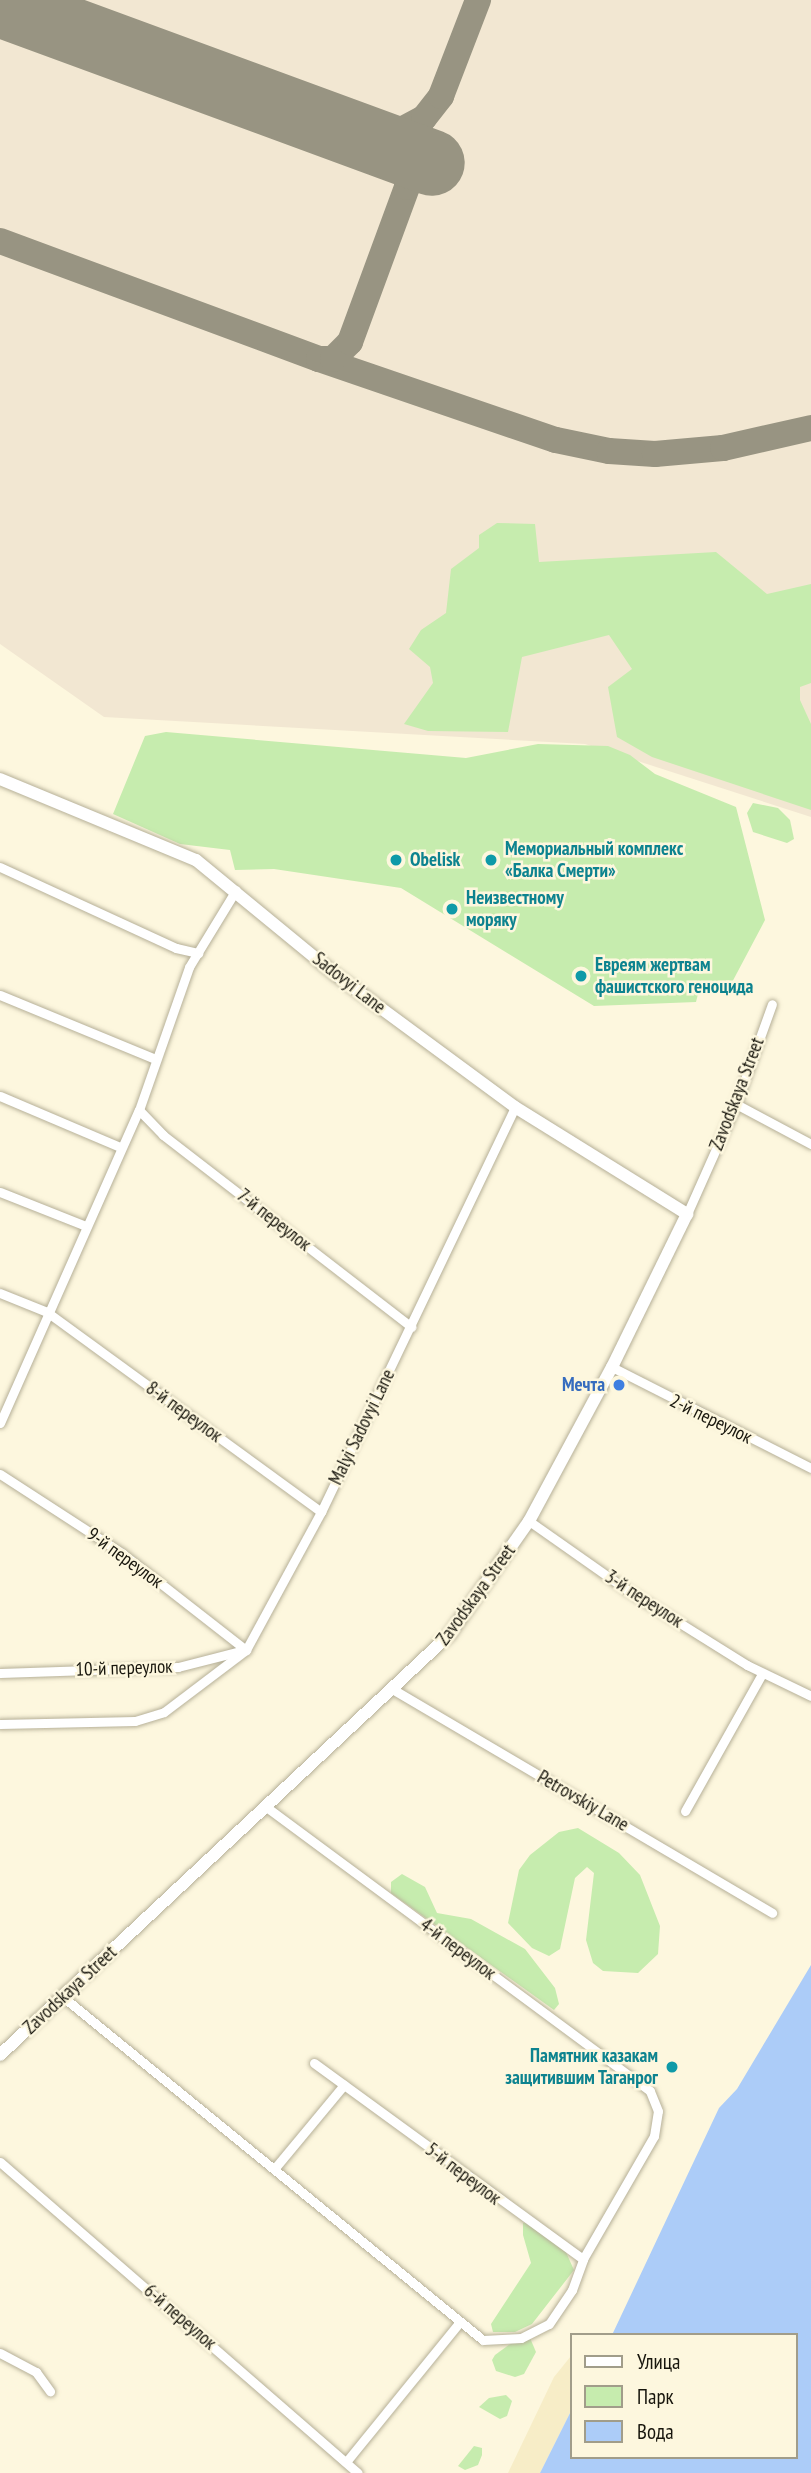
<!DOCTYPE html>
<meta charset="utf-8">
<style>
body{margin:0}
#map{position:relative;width:811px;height:2473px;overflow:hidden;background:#fdf7de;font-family:"PT Sans Narrow",sans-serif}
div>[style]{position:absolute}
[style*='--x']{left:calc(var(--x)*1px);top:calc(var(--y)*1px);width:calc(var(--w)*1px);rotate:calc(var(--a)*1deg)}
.industrial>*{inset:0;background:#f2e7d2}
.green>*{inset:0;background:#c6ecae}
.sand>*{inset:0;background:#f7edc7}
.water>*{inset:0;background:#acccf8}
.taxiway>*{height:26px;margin:-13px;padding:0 13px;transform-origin:13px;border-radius:13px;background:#989482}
.runway>*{height:66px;margin:-33px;padding:0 33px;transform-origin:33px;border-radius:33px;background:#989482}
.roads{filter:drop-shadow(0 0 2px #b6b098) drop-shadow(0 0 2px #b6b098)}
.street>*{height:9px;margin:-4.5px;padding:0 4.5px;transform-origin:4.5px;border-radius:4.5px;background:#fff}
.secondary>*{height:12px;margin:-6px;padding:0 6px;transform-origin:6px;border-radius:6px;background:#fff}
.dots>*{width:19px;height:19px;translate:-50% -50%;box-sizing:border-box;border:4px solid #fdf7de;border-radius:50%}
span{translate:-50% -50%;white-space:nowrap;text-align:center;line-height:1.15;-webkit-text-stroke:5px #fdf7de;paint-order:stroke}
.culture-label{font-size:19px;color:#0d838f;font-weight:700}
.left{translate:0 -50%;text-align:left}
.right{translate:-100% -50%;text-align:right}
.street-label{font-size:19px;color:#18160d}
.shop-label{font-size:19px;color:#366cbe;font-weight:700}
.legend{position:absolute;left:570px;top:2333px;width:228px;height:126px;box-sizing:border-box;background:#fdf7de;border:2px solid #a19d8a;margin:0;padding:9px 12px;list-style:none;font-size:21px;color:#18160d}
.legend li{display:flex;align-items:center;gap:14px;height:35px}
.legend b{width:35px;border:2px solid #a19d8a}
</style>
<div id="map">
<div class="industrial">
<i style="clip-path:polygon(0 0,811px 0,811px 817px,585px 744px,104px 717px,0 644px)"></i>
</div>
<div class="green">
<i style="clip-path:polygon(497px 523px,535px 524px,539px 562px,716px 552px,767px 594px,811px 584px,811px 683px,800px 687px,800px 700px,811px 724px,811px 810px,652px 757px,617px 737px,608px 687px,632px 669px,609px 635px,522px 657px,508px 732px,428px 731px,404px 724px,433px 683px,430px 667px,409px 649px,421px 630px,446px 613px,451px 569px,479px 548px,479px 535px)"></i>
<i style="clip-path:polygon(166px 732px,466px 758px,538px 744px,608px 746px,630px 755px,655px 774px,736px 807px,765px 920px,729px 988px,698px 994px,696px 1002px,594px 1006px,401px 888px,274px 869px,235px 870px,230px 850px,180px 844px,113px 814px,145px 736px)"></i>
<i style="clip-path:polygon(753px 803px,778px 808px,790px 820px,794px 839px,787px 843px,753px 832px,747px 813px)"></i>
<i style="clip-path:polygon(578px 1828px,619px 1853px,640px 1875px,660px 1926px,658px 1954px,638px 1973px,603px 1971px,593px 1963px,586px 1940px,594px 1873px,587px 1867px,575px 1878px,560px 1949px,549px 1956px,532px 1948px,508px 1923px,519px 1870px,530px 1855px,559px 1832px)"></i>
<i style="clip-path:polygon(402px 1874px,425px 1887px,437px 1913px,471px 1919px,525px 1949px,555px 1988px,559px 2004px,554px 2010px,391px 1893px,391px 1882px)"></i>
<i style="clip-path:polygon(528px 2222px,565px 2250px,574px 2270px,532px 2324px,515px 2332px,493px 2332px,491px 2324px,531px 2263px,523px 2235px,523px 2223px)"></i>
<i style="clip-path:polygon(530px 2338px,536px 2352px,524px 2374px,515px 2377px,496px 2371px,492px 2360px,495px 2355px,514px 2341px)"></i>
<i style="clip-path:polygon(506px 2395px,512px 2401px,507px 2416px,500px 2419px,479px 2407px,489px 2398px)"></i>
<i style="clip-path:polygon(474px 2446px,482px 2448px,482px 2455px,478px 2465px,465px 2470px,458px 2466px)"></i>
</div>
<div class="sand">
<i style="clip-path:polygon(571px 2356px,571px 2411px,540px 2473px,508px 2473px,554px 2377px)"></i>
</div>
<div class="water">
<i style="clip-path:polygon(811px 1965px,811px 2473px,540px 2473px,571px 2411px,571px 2457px,795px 2457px,795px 2335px,612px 2335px,719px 2108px,737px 2089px)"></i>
</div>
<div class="taxiway">
<i style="--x:351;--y:133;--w:41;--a:2.8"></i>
<i style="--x:392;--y:135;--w:36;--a:-28"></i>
<i style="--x:424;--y:118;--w:28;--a:-52"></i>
<i style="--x:441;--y:96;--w:103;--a:-68.9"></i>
<i style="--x:0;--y:241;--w:340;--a:20.3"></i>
<i style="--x:319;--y:359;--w:250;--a:18.9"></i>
<i style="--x:556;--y:440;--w:54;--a:11.7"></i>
<i style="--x:609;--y:451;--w:46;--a:3.7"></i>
<i style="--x:655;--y:454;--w:68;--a:-5"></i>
<i style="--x:723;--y:448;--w:90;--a:-12.8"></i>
<i style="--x:319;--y:359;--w:14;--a:0"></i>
<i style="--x:333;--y:359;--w:24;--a:-45"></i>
<i style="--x:350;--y:342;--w:165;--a:-69.8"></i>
<i style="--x:407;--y:187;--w:25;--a:-90"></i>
<i style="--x:407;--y:162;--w:23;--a:-139"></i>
</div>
<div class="runway">
<i style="--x:0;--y:4;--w:460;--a:20.2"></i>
</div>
<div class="roads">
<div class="street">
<i style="--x:0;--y:867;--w:194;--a:24.7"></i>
<i style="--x:176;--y:948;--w:23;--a:13"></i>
<i style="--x:0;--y:995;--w:168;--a:22.4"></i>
<i style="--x:0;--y:1096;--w:130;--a:23"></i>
<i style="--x:736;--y:1104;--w:85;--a:28.1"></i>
<i style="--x:139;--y:1110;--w:35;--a:46"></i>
<i style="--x:163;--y:1135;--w:314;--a:37.7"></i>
<i style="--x:0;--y:1192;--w:92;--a:21.6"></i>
<i style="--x:687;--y:1214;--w:120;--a:-66"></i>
<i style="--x:736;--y:1104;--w:106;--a:-70.2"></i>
<i style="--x:0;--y:1293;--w:51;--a:22"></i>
<i style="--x:47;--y:1312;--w:339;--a:36.1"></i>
<i style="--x:612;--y:1367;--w:223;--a:26.9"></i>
<i style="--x:0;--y:1423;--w:342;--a:-66.1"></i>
<i style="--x:139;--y:1110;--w:151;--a:-70.7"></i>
<i style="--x:189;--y:967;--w:90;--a:-58.6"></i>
<i style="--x:0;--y:1474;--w:147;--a:33"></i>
<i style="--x:123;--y:1554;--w:156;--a:38"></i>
<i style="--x:529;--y:1521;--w:120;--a:35.1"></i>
<i style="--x:627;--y:1590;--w:142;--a:32"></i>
<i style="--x:747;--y:1665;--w:71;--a:25.8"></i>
<i style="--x:0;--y:1673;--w:178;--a:-1.9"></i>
<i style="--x:178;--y:1667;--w:65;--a:-14.3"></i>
<i style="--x:394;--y:1690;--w:439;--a:30.5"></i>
<i style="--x:0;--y:1724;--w:135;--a:-1.3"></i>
<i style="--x:135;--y:1721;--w:30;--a:-17"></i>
<i style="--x:164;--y:1712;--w:103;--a:-37.1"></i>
<i style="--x:246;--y:1650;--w:157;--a:-61.5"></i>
<i style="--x:321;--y:1512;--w:449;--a:-64.4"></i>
<i style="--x:685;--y:1811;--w:157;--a:-60.7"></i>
<i style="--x:63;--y:1997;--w:542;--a:39.24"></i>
<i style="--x:483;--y:2340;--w:38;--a:-3"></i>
<i style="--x:521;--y:2338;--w:31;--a:-27"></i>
<i style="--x:549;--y:2324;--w:41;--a:-55.9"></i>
<i style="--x:572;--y:2290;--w:33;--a:-70"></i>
<i style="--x:583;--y:2259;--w:142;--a:-60"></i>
<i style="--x:654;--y:2136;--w:25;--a:-81"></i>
<i style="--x:658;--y:2111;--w:22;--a:-112"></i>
<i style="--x:650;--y:2091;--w:478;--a:-143.5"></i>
<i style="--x:314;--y:2063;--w:333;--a:36.1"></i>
<i style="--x:0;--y:2162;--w:474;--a:41"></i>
<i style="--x:275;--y:2168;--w:108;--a:-50.3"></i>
<i style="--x:0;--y:2353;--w:41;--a:27.8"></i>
<i style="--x:36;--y:2372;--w:24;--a:54"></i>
<i style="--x:346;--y:2462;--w:179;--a:-50.9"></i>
</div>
<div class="secondary">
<i style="--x:0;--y:779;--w:212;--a:22.5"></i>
<i style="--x:196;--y:860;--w:181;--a:39.4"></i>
<i style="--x:336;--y:975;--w:222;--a:36.4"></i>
<i style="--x:515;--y:1107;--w:203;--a:31.9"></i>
<i style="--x:687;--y:1214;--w:170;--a:116.1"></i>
<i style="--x:612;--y:1367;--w:175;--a:118.3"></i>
<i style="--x:529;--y:1521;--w:138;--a:125"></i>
<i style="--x:450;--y:1634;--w:616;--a:136.91"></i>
</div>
</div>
<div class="dots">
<i style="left:396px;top:860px;background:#0f9aa8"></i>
<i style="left:491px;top:860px;background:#0f9aa8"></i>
<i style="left:452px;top:909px;background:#0f9aa8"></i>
<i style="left:581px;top:976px;background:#0f9aa8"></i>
<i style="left:619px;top:1385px;background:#3f7fe0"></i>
<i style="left:672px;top:2067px;background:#0f9aa8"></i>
</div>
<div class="culture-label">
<span class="left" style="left:505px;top:860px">Мемориальный комплекс<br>«Балка Смерти»</span>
<span class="left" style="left:410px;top:860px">Obelisk</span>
<span class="left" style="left:466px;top:909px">Неизвестному<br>моряку</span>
<span class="left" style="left:595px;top:976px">Евреям жертвам<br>фашистского геноцида</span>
<span class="right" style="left:658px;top:2067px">Памятник казакам<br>защитившим Таганрог</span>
</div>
<div class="street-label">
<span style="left:349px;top:983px;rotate:38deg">Sadovyi Lane</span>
<span style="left:737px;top:1094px;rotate:-69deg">Zavodskaya Street</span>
<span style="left:274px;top:1220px;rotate:38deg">7-й переулок</span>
<span style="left:184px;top:1412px;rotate:36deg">8-й переулок</span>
<span style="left:711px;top:1419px;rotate:26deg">2-й переулок</span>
<span style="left:362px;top:1427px;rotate:-64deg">Malyi Sadovyi Lane</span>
<span style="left:125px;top:1558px;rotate:36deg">9-й переулок</span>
<span style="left:476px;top:1595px;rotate:-54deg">Zavodskaya Street</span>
<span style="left:644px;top:1599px;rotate:33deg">3-й переулок</span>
<span style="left:124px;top:1668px;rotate:-2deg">10-й переулок</span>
<span style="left:583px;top:1801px;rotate:30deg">Petrovskiy Lane</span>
<span style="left:458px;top:1949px;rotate:37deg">4-й переулок</span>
<span style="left:70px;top:1990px;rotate:-43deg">Zavodskaya Street</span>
<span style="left:463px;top:2174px;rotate:37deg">5-й переулок</span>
<span style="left:180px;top:2317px;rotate:41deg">6-й переулок</span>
</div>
<div class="shop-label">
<span class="right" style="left:605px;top:1385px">Мечта</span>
</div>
<ul class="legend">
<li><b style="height:9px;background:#fff"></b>Улица</li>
<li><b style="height:19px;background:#c6ecae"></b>Парк</li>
<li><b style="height:19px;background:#acccf8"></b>Вода</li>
</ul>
</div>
